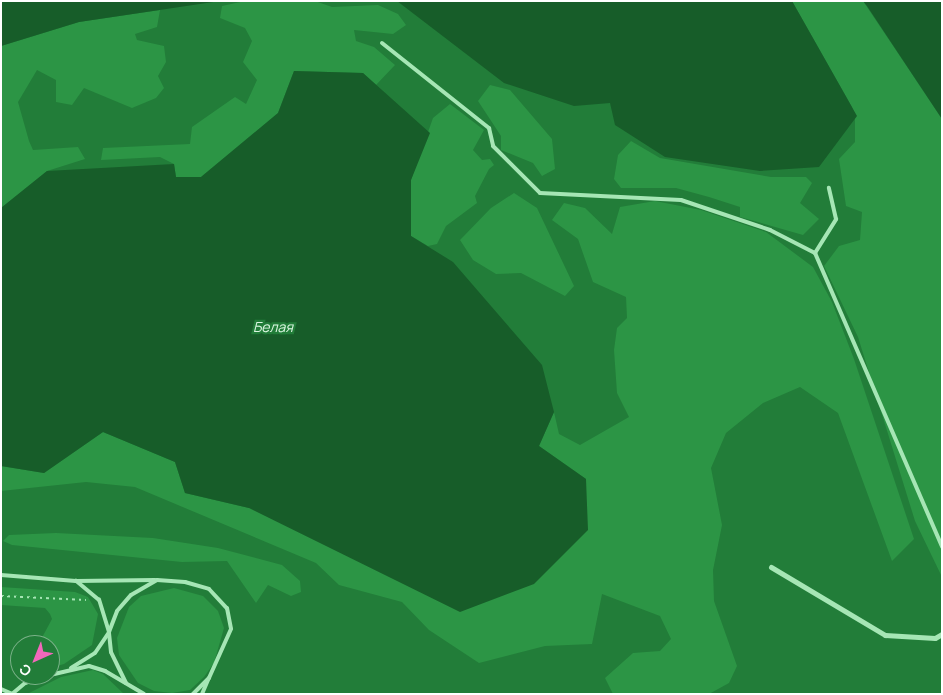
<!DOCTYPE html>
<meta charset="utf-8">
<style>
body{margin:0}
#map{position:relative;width:943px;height:695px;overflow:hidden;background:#227d39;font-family:Manrope,sans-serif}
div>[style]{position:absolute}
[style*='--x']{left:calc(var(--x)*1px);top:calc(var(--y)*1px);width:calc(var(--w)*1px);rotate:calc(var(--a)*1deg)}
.green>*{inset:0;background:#2c9545}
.water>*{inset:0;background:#175d29}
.path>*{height:2px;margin-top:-1px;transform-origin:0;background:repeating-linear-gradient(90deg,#a6e6b5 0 2.5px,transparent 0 6.5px)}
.lane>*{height:4px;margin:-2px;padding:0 2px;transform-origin:2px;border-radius:2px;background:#a6e6b5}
.street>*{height:5px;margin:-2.5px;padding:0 2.5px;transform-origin:2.5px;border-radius:2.5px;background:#a6e6b5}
span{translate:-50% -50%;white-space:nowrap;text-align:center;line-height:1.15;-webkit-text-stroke:4.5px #227d39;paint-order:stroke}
.water-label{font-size:14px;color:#dcf7e2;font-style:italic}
.frame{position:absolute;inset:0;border:2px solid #fff;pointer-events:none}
.north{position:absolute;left:10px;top:635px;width:50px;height:50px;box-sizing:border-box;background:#227d39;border:1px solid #7ab188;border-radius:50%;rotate:224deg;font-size:14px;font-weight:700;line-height:20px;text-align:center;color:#fff}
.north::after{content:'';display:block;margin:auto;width:18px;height:22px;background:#f268bb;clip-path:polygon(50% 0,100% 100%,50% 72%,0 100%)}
</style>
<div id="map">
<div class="green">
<i style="clip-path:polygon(245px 1px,315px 1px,332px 7px,378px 5px,398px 14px,406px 25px,393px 34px,354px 30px,356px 41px,374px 47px,395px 65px,376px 85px,363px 73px,294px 71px,278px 113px,201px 177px,176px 177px,174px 164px,160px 157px,101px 160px,103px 148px,190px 144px,192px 127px,235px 97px,246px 104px,257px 80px,243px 62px,252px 41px,245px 28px,220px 18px,222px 6px)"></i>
<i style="clip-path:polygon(792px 1px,863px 1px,942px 119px,942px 577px,915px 521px,858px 337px,824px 266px,839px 246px,860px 240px,862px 212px,846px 206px,839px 159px,855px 142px,855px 119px,852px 107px)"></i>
<i style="clip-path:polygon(160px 10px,157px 27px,135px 34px,137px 40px,164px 46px,166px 62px,158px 76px,164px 88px,156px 98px,132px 108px,84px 88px,72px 105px,56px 102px,56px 80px,37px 70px,18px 102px,29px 141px,33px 150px,78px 147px,85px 159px,47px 171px,1px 208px,1px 46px,79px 22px)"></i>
<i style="clip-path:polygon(490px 85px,510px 90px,552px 139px,555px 169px,542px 176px,533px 163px,501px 150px,501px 136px,478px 101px)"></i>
<i style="clip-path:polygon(450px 104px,484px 130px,473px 150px,482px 160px,490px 159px,494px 165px,489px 169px,475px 196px,477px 203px,446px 226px,437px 244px,428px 246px,411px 236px,411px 180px,433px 118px)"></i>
<i style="clip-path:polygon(631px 141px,660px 158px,771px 177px,806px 177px,812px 183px,800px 203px,819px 219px,803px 235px,740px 217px,740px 207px,709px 197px,676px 188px,621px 188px,614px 179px,618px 155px)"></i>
<i style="clip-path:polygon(514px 193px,537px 208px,574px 286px,565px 296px,521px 273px,496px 274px,473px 260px,460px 240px,491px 208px)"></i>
<i style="clip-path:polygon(655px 201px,701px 210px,766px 232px,813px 267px,832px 302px,854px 359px,914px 539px,892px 561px,838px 413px,800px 387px,763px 403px,726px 433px,711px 468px,722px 525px,713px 570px,714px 601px,737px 666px,729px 683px,709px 694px,613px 694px,605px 678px,633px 653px,660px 651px,671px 639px,660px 616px,602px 594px,592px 644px,545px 646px,479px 663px,429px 630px,402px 602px,339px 585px,316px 563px,135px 487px,86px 482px,1px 491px,1px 466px,44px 473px,103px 432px,175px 462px,185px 493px,249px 508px,586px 479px,539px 446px,554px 412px,559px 434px,580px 445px,629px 417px,617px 393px,614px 350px,617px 328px,627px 318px,626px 297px,593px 282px,578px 239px,552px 220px,564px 203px,585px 208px,612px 234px,620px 207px)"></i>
<i style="clip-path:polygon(56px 533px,153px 538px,218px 548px,282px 565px,300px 581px,301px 592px,291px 596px,268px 585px,256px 603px,227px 561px,182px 562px,12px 545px,3px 541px,9px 535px)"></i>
<i style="clip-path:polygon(1px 587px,75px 592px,88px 597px,98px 614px,92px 645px,64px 664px,50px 668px,50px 645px,38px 645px,52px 619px,50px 614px,45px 608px,1px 605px)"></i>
<i style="clip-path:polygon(174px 588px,203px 596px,218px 611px,224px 628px,214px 663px,204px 677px,190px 690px,172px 693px,154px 691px,138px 683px,119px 655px,117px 638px,129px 607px,141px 596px)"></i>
<i style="clip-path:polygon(93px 670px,103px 674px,124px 694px,27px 694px,61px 677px)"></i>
</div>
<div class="water">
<i style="clip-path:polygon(1px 1px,220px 1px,79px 22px,1px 46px)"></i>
<i style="clip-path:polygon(397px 1px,792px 1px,857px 116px,819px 167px,760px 171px,665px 157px,615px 125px,610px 103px,574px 106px,504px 83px)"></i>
<i style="clip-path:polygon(863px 1px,942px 1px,942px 119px,867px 6px)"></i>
<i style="clip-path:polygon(294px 71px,363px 73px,430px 133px,411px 180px,411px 236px,453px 262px,542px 365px,554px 412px,539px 446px,586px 479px,588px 530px,534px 584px,460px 612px,249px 508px,185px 493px,175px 462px,103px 432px,44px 473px,1px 466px,1px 208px,47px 171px,174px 164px,176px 177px,201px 177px,278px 113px)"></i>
</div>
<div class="path">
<i style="--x:1;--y:596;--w:85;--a:2.7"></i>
</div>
<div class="lane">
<i style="--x:382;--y:43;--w:137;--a:38.5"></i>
<i style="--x:489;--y:128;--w:18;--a:77"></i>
<i style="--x:493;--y:146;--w:66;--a:45"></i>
<i style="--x:540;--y:193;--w:141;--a:2.8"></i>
<i style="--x:681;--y:200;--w:94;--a:18.6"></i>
<i style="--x:770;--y:230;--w:51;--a:27.1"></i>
<i style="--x:815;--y:253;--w:320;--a:66.6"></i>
<i style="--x:815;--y:253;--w:40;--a:-58"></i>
<i style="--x:836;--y:219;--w:32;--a:-103"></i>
<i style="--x:1;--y:575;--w:75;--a:4.6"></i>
<i style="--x:76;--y:581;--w:79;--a:-0.7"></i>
<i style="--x:71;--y:668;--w:28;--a:-32"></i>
<i style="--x:95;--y:653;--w:25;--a:-56"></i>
<i style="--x:109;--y:632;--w:34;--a:-107"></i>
<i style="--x:99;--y:600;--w:30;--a:-140"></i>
<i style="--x:50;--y:675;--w:40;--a:-13"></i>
<i style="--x:89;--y:666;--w:17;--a:17"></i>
<i style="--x:105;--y:671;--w:45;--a:30.5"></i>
<i style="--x:126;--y:683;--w:34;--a:-116"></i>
<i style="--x:111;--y:652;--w:20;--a:-96"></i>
<i style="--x:109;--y:632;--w:22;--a:-69"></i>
<i style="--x:117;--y:611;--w:21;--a:-49"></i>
<i style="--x:131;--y:595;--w:30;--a:-30"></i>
<i style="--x:157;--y:580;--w:28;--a:4"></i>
<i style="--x:185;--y:582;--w:25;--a:16"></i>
<i style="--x:209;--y:589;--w:26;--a:47"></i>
<i style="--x:227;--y:608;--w:21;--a:79"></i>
<i style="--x:231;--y:629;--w:54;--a:114.2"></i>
<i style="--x:209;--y:678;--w:23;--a:135"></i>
<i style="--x:1;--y:689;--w:12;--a:24"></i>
<i style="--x:12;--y:694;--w:17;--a:-40"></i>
<i style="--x:25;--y:683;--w:26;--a:-18"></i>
<i style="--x:202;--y:694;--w:15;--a:-67"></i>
</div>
<div class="street">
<i style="--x:771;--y:567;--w:133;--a:30.8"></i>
<i style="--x:885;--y:635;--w:50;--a:3.4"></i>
<i style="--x:935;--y:638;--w:8;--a:-30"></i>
</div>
<div class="water-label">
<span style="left:273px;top:327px">Белая</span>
</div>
<div class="frame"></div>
<div class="north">С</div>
</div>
